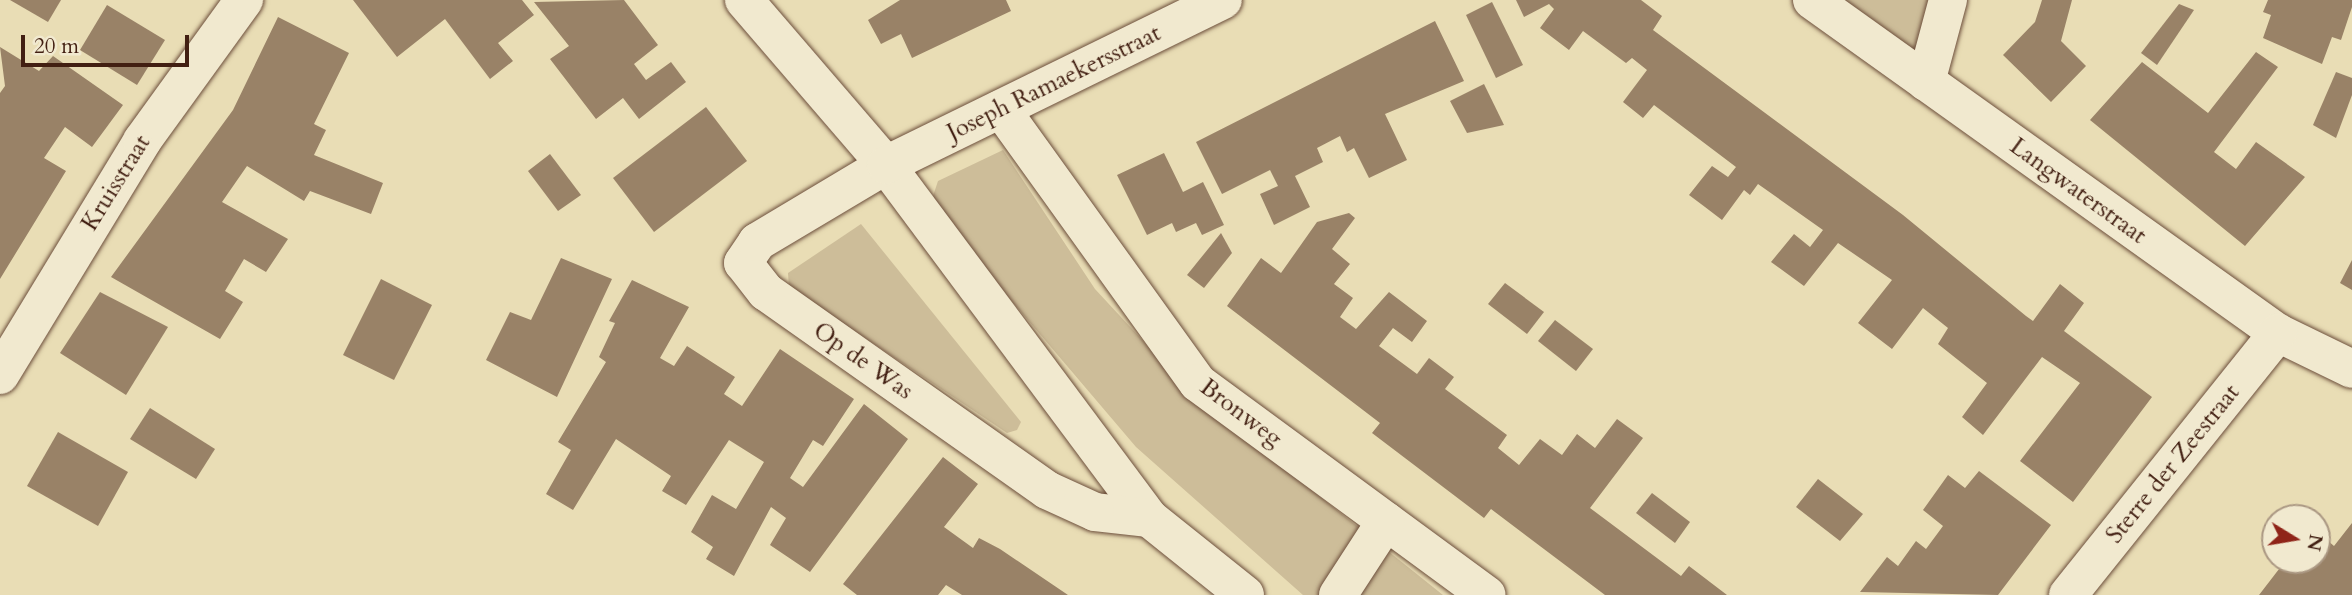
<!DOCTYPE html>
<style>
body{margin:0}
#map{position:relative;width:2352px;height:595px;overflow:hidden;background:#e9ddb5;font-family:Cardo,serif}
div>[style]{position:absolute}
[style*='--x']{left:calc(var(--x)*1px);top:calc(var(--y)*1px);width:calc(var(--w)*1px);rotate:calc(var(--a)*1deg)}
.green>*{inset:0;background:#cdbd99}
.building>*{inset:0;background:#998267}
.roads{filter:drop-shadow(0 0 2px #6c4e3b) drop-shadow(0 0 2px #6c4e3b)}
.street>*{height:38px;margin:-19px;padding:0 19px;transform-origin:19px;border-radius:19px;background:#f1e9cf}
.secondary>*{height:38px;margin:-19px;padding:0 19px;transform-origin:19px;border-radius:19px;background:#f1e9cf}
span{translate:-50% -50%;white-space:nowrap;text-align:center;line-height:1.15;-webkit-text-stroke:5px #f1e9cf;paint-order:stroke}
.street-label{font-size:24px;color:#421f12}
.north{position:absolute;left:2261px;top:504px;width:70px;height:70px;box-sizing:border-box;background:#f1e9cf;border:2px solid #ab9883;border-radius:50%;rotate:101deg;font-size:19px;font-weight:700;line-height:28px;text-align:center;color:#421f12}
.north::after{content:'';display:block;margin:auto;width:24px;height:32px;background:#8f2418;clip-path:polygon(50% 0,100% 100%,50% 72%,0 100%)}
.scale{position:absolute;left:21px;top:35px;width:168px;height:32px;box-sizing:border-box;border:4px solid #421f12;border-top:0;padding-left:9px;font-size:21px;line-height:24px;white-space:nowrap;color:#421f12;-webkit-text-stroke:5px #f1e9cf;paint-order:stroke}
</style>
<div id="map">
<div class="green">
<i style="clip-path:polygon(1825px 0,1938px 0,1919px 68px)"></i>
<i style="clip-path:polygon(1003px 150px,1095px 289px,1194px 396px,1443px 595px,1303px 595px,1136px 447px,930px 205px,938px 181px)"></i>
<i style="clip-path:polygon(861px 224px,1021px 422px,1017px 430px,1007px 433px,789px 287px,788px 273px)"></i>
</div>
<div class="building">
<i style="clip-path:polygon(10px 0,61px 0,48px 22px)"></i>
<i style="clip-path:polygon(353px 0,522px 0,534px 15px,498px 43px,513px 61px,490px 79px,445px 19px,397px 57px)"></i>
<i style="clip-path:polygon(624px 0,658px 45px,634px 64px,646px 80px,671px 62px,686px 82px,639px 119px,623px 98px,596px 119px,550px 59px,569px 46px,534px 2px)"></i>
<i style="clip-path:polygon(900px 0,1006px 0,1011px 11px,912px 58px,901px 34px,881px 44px,868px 20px)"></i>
<i style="clip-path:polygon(1516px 0,1641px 0,1662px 16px,1653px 30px,1903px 215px,2026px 316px,2033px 321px,2060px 284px,2084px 303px,2064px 331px,2152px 397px,2073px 502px,2020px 461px,2080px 383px,2042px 357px,1983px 435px,1962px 417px,1987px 383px,1938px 344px,1948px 328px,1923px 308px,1892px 349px,1858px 323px,1892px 280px,1838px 243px,1804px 286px,1771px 262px,1794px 234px,1810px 247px,1823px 230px,1758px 184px,1750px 195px,1744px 190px,1722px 220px,1705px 207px,1689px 195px,1712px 166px,1728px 177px,1736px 167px,1654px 105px,1643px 118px,1623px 102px,1647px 70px,1632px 58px,1626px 63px,1583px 31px,1569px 50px,1540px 28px,1554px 9px,1549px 4px,1524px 17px)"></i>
<i style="clip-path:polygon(2042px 0,2072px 0,2061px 41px,2086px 66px,2051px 102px,2003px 55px,2035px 22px)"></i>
<i style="clip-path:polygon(2268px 0,2352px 0,2352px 7px,2341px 40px,2332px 37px,2322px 64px,2263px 38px,2271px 15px,2263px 12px)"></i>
<i style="clip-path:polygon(1492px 2px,1523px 65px,1496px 78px,1466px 15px)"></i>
<i style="clip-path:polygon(2179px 4px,2194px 10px,2157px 65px,2141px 53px)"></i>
<i style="clip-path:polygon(107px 5px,165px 40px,137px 85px,80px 50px)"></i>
<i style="clip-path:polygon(278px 17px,349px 53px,314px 124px,326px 130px,314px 155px,383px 183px,371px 214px,310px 191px,304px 201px,247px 166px,222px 202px,288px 239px,266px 272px,244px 259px,225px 291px,243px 302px,220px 339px,111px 277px,233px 110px)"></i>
<i style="clip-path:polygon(1435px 21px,1464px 81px,1385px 114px,1407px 160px,1369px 178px,1354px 148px,1347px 152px,1340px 136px,1317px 148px,1323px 162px,1295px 176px,1310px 207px,1274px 225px,1260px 194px,1278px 186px,1270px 170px,1222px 194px,1196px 142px)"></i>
<i style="clip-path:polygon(0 47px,39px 71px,53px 56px,123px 105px,92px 147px,65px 127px,44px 158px,66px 171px,0 279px,0 93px,5px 86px)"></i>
<i style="clip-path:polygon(2256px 52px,2278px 67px,2214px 152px,2236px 169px,2256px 142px,2305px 177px,2245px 246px,2090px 120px,2142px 62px,2208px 113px)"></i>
<i style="clip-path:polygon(2336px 72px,2352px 78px,2352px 95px,2336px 138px,2313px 125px)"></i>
<i style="clip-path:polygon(1484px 84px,1504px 125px,1467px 133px,1450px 101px)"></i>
<i style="clip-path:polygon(706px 107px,747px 161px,654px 232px,613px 178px)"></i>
<i style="clip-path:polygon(1164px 153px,1183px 192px,1203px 182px,1224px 225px,1202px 235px,1196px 223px,1176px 232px,1172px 223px,1147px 235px,1117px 175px)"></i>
<i style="clip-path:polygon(550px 154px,581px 195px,558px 211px,528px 171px)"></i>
<i style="clip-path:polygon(1349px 213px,1355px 218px,1332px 249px,1350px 264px,1334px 284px,1353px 298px,1340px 317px,1356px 329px,1389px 292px,1427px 321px,1412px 342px,1393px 328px,1379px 346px,1417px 374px,1429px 358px,1454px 377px,1445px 389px,1507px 435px,1498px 448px,1519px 465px,1540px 439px,1562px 455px,1577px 434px,1595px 448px,1617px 419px,1643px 438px,1590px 508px,1681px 576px,1689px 566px,1727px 595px,1605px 595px,1491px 509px,1484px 518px,1372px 433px,1380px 423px,1227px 306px,1261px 258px,1281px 273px,1317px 222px)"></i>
<i style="clip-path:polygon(1221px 233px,1232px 253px,1204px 288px,1187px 275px)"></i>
<i style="clip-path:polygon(561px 258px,612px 279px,557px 397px,486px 360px,510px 312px,531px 320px)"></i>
<i style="clip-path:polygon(2352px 260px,2352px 290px,2340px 283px)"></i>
<i style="clip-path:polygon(381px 279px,432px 305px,394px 380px,343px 355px)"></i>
<i style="clip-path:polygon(632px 280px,689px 307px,660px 358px,674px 366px,687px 346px,735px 377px,724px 394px,742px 406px,780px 349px,854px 399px,823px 446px,813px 440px,790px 478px,803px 487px,864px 404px,908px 439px,810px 572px,770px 545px,786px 518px,771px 507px,734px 576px,706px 559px,713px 547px,691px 532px,712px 495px,736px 509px,764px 462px,729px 440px,686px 505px,662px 491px,671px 476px,616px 439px,573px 510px,546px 494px,571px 450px,558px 442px,606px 362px,599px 357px,615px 323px,609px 321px)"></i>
<i style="clip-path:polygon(1505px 283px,1544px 312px,1527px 334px,1488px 304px)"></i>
<i style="clip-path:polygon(100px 292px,168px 327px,126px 395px,60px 353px)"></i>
<i style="clip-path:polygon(1555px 320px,1593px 349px,1576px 371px,1538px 341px)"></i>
<i style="clip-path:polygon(150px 408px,215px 449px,196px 479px,130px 439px)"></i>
<i style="clip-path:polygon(58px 432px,128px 472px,98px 526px,27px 486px)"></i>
<i style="clip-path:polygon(943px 457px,978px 484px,944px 527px,973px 548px,979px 538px,1000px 549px,1068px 595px,962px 595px,946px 585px,938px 595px,857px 595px,843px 584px)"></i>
<i style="clip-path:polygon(1979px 471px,2051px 525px,1998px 595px,1860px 592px,1887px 557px,1898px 566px,1916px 541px,1926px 549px,1943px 526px,1923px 510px,1948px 475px,1965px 488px)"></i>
<i style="clip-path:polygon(1818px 479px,1863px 514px,1840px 541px,1796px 507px)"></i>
<i style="clip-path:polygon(1652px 493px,1690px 522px,1675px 543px,1636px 513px)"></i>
<i style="clip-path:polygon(2352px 523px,2352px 595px,2259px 595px,2286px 560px,2317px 560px,2320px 534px,2334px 546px)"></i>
</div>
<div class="roads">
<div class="street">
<i style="--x:744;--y:0;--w:218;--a:49.3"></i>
<i style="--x:886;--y:165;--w:440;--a:53.3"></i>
<i style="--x:1149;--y:518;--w:123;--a:38.7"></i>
<i style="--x:1812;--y:0;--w:573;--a:35.55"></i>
<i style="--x:2278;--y:333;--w:82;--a:25.9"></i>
<i style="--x:1926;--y:82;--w:85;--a:-75"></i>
<i style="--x:1001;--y:109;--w:337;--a:54.3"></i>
<i style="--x:1198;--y:383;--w:358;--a:36.3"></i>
<i style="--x:1149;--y:518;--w:54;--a:-173.7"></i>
<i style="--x:1095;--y:512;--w:53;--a:-155.4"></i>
<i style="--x:1047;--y:490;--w:344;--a:-144.8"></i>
<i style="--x:766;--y:292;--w:37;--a:-128"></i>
<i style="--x:743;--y:263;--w:25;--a:-56"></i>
<i style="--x:757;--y:242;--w:150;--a:-30.8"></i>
<i style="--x:886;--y:165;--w:375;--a:-26.1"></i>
<i style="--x:1338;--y:595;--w:88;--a:-57"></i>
<i style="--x:2068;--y:595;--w:336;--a:-51.3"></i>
</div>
<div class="secondary">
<i style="--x:0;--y:375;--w:274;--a:-58.7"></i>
<i style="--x:142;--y:141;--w:174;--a:-54.1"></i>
</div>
</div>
<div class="street-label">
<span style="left:1054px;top:83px;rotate:-26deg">Joseph Ramaekersstraat</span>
<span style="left:116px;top:183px;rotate:-58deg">Kruisstraat</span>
<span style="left:2078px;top:191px;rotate:36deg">Langwaterstraat</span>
<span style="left:863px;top:361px;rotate:35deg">Op de Was</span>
<span style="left:1241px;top:413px;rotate:37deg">Bronweg</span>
<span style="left:2173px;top:464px;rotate:-51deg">Sterre der Zeestraat</span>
</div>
<div class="north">N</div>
<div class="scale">20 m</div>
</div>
